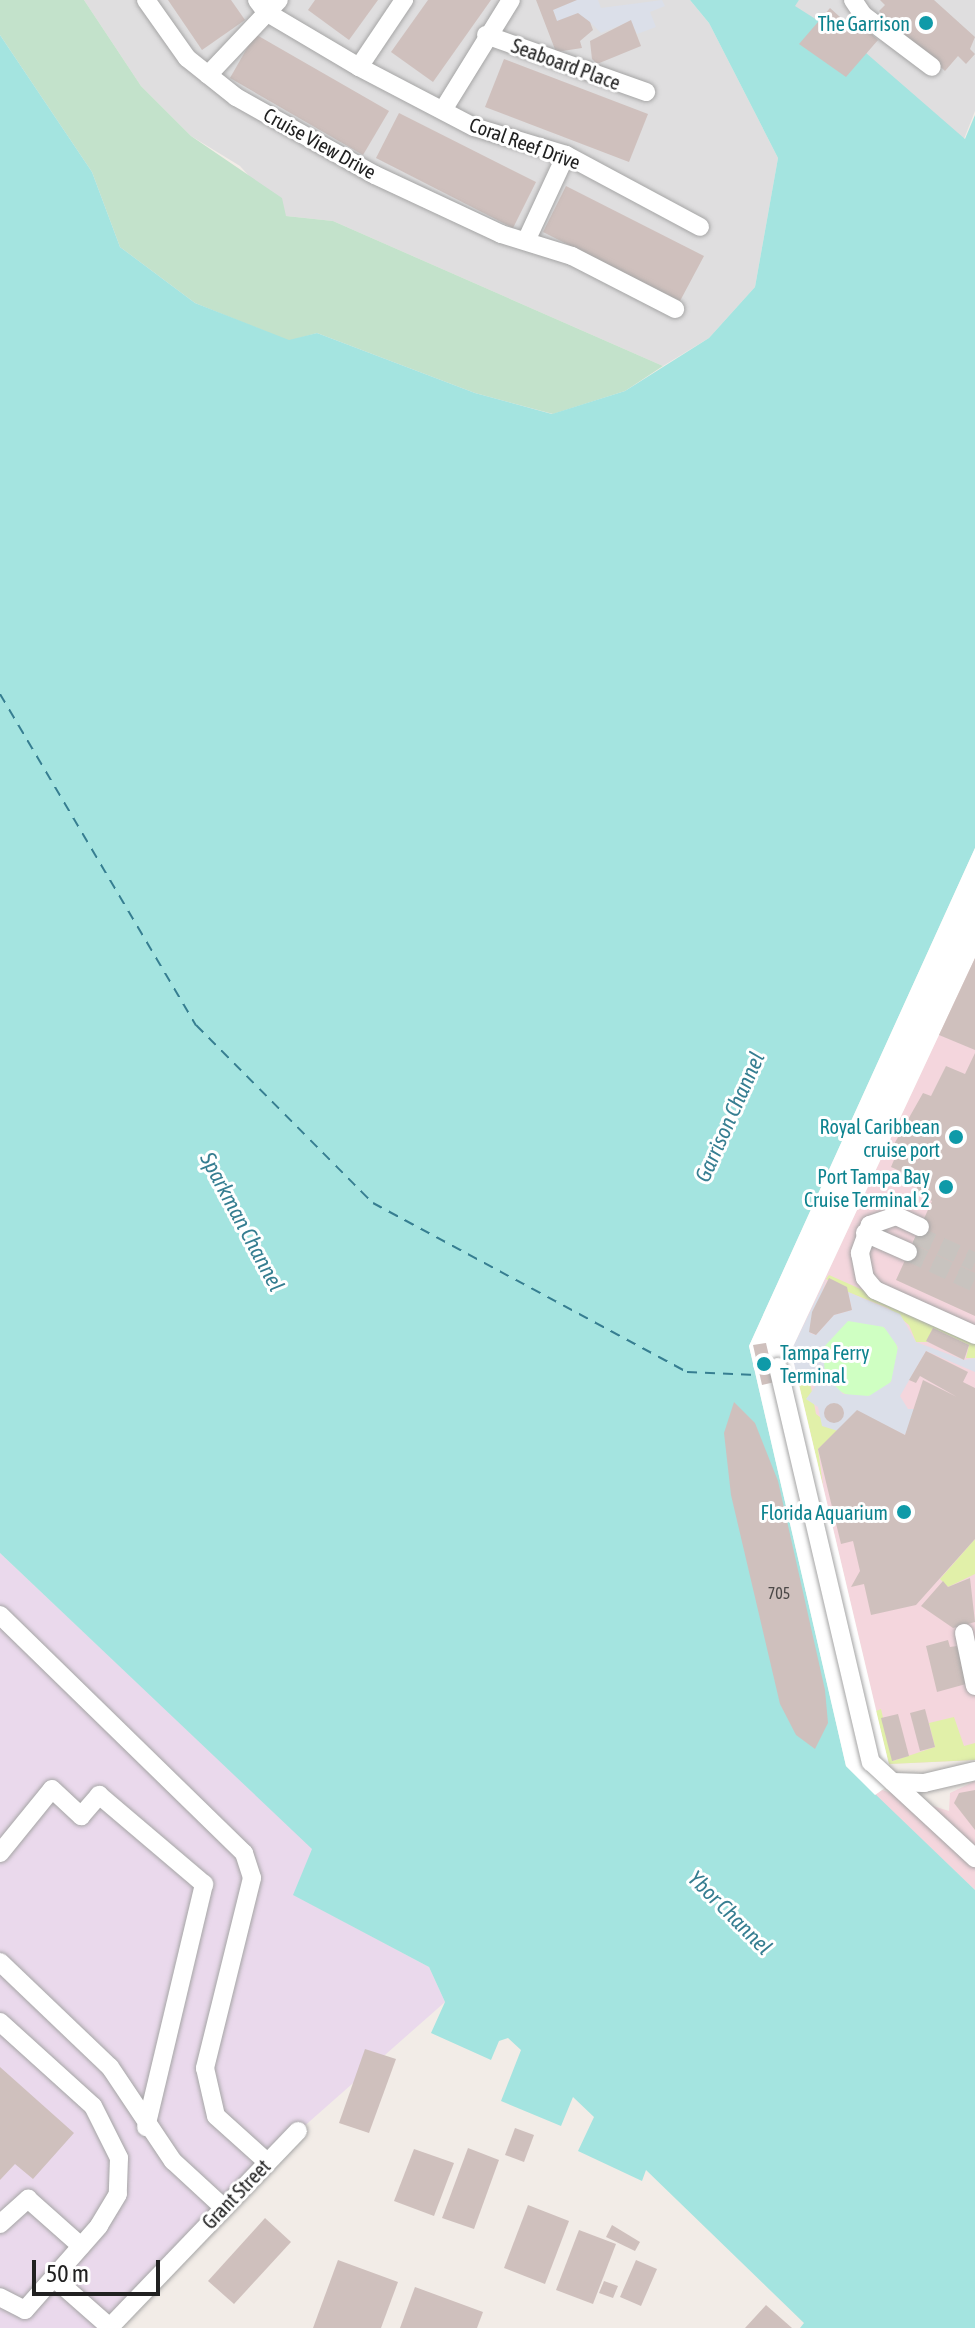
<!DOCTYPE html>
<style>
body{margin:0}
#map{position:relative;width:975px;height:2328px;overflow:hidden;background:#f2ece7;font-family:"Asap Condensed",sans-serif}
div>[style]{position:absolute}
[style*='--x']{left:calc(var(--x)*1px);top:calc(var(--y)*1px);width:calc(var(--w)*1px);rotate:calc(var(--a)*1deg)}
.residential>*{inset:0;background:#dfdedf}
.commercial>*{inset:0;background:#f4d6dd}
.industrial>*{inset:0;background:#ead9ec}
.grass>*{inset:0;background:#e1f0a9}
.wetland>*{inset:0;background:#c3e2cb}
.park>*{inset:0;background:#cfffc2}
.round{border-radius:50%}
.plaza>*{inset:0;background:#dbdfe9}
.water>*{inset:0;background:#a4e4e0}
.pier>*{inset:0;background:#fff}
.ferry>*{height:2px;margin-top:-1px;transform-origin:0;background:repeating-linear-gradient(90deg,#367e91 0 10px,transparent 0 18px)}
.building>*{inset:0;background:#cfc0bd}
.minor-tunnel>*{height:18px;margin-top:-9px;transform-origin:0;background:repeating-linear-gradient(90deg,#c8c3bf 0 18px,transparent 0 27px)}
.roads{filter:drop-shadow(0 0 2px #a5a5a5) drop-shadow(0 0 2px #a5a5a5)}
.minor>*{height:18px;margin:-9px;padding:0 9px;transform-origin:9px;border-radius:9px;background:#fff}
.dots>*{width:22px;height:22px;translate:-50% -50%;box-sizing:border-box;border:4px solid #fff;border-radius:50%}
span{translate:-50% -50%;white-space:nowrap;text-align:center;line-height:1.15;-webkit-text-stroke:6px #fff;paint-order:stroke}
.number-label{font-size:16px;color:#4c4948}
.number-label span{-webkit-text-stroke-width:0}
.culture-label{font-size:20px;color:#0d838f}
.right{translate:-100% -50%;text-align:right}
.left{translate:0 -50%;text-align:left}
.street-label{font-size:20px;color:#212121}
.water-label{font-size:22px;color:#367e91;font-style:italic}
.scale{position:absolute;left:32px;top:2260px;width:128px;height:36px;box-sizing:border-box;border:4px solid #212121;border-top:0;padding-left:10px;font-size:24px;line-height:28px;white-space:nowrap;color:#212121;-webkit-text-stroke:6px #fff;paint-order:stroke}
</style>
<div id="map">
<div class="residential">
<i style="clip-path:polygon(84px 0,690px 0,709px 23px,778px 158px,755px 287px,709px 338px,663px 366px,333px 221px,286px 216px,240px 166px,191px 136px,141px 86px)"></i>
<i style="clip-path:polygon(799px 0,975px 0,975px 111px,964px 139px,794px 6px)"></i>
</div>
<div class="commercial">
<i style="clip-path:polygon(975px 958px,975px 1760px,889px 1764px,791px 1351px)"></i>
<i style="clip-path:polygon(975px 1781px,975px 1890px,875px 1795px,882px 1790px,949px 1811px,950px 1793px)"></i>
</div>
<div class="industrial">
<i style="clip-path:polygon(0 1553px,313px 1849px,294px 1895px,429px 1967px,445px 2002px,284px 2144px,109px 2328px,0 2328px)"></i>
</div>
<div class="grass">
<i style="clip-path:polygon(829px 1275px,975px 1340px,975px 1358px,966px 1358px,969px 1345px,933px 1328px,927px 1342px,916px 1342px,909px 1325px,888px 1308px,848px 1292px,826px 1279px)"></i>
<i style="clip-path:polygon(808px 1371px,816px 1414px,838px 1431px,818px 1449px,823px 1486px,796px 1372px)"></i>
<i style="clip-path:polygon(975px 1539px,975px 1574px,948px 1587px,940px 1579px)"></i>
<i style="clip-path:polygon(881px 1709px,893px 1761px,935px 1747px,929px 1723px,954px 1717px,964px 1746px,975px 1743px,975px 1760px,889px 1764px,876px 1711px)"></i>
</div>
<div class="wetland">
<i style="clip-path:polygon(0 0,84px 0,141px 86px,191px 136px,282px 198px,286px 216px,333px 221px,663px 366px,625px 391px,553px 414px,475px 393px,317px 333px,289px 341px,195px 303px,120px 247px,92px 172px,0 35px)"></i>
</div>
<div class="park">
<i class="round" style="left:821px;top:1319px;width:78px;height:78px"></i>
</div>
<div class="plaza">
<i style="clip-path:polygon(573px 0,598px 0,601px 8px,662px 0,665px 6px,650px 12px,656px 27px,637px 34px,631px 21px,601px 33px,590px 22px,557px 21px,553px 10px)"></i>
<i style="clip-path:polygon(evenodd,826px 1279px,810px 1333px,816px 1335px,834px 1315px,852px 1310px,848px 1292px,900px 1314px,916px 1342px,964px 1360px,975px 1358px,975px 1372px,926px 1351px,900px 1396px,908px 1409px,918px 1409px,905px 1435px,857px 1411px,838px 1431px,822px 1426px,818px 1407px,806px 1399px,815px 1387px,808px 1371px,796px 1372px,791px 1351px,826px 1279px,848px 1321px,884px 1327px,898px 1347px,891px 1382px,869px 1396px,843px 1394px,825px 1375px,823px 1348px,848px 1321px)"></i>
</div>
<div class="water">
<i style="clip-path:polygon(690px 0,799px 0,795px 6px,858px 46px,965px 139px,975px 115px,975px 848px,749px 1346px,846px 1766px,975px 1890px,975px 2328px,800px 2328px,804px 2323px,646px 2170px,642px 2181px,578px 2151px,594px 2117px,573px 2097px,561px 2126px,501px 2101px,521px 2050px,508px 2038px,499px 2041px,491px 2060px,431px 2033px,445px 2002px,429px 1967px,293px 1895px,312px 1849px,0 1553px,0 35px,92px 172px,120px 247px,195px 303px,289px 340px,317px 333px,475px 393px,552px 414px,625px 391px,709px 338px,755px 287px,778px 158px,709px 23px)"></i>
</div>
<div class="pier">
<i style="clip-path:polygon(975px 848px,975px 958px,791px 1351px,893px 1782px,875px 1795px,846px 1766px,749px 1346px)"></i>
</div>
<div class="ferry">
<i style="--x:0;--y:694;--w:385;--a:59.4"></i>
<i style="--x:196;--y:1025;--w:251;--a:45.2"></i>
<i style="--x:373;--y:1203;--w:357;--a:28.3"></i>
<i style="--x:687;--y:1372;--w:69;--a:2.5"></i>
</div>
<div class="building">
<i style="clip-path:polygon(168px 0,231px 0,245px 20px,202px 50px)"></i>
<i style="clip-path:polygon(315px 0,378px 0,349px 40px,308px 10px)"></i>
<i style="clip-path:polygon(428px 0,491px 0,433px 82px,391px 52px)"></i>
<i style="clip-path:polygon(536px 0,577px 0,553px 10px,557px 21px,578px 13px,590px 22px,593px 30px,580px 41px,582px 48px,556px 52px)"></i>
<i style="clip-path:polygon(880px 0,934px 0,975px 37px,970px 49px,975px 54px,966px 64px,958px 56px,945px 71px,879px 11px,885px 5px)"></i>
<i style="clip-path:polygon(830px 8px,859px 34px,865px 28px,878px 40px,846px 77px,799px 44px)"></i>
<i style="clip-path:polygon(631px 20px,641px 46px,597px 64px,592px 59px,590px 41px)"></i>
<i style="clip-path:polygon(255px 34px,389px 111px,363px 155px,230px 78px)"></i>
<i style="clip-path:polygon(504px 59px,648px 114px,629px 162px,485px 107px)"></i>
<i style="clip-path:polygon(399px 113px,536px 182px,513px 228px,376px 158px)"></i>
<i style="clip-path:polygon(566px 186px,704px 256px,680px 301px,543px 232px)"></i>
<i style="clip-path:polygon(975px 958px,975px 1050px,939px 1035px)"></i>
<i style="clip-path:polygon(975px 1053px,975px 1316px,896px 1280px,932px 1201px,915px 1193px,920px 1180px,891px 1167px,899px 1148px,893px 1146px,923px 1093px,931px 1096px,946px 1066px,965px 1074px)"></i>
<i style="clip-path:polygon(829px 1278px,847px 1287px,852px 1310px,834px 1315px,816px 1335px,809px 1332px,812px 1312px)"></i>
<i style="clip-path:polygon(933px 1328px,969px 1345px,964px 1360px,926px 1341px)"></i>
<i style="clip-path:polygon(766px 1343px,775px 1382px,762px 1385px,753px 1345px)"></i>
<i style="clip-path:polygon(926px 1351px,968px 1372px,963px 1382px,975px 1388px,975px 1539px,916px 1605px,871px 1615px,864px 1584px,851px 1587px,860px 1571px,853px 1541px,841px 1544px,818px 1449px,857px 1410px,905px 1435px,923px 1380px,957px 1397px,920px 1376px,916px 1383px,909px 1380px)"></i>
<i style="clip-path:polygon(734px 1402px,755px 1423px,778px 1481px,825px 1690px,828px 1723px,815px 1749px,796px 1735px,780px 1704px,731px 1495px,724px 1433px)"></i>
<i class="round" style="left:824px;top:1403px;width:20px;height:20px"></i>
<i style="clip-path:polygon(970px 1578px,975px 1622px,953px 1628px,921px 1606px,943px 1581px,948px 1587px)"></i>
<i style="clip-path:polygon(948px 1640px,950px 1647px,957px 1646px,966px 1684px,937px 1692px,926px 1646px)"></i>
<i style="clip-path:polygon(925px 1709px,935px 1747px,920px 1751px,910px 1713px)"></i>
<i style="clip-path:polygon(898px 1714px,909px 1756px,892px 1761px,881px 1718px)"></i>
<i style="clip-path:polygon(975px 1790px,975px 1830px,954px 1803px,959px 1793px)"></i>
<i style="clip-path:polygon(365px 2049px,396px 2059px,369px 2133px,339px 2123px)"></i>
<i style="clip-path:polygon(0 2067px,74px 2133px,33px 2179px,15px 2164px,0 2180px)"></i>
<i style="clip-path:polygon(515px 2128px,534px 2135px,524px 2162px,505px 2155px)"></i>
<i style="clip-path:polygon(468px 2148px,499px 2160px,474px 2229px,442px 2218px)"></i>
<i style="clip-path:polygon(414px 2149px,454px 2163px,434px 2216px,394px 2201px)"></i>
<i style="clip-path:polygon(528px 2205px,569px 2221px,545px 2284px,504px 2268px)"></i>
<i style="clip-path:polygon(265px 2218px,291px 2242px,234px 2304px,208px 2281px)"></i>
<i style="clip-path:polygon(612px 2225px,640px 2242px,635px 2251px,606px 2237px)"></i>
<i style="clip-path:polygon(579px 2230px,616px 2244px,593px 2304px,556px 2290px)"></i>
<i style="clip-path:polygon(338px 2260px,398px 2282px,381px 2328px,313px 2328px)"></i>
<i style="clip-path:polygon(636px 2260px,657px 2269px,641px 2306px,620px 2297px)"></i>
<i style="clip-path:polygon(604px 2281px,618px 2286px,613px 2298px,599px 2293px)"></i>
<i style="clip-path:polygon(415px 2287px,483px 2312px,477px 2328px,400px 2328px)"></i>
<i style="clip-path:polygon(766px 2305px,792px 2328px,745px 2328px)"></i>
</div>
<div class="minor-tunnel">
<i style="--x:916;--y:1235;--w:65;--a:24.6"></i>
<i style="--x:908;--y:1252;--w:74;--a:24.8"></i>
</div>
<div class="roads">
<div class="minor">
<i style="--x:146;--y:0;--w:71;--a:54.7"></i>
<i style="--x:187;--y:58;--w:63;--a:38.5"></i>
<i style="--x:236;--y:97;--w:159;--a:29.3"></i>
<i style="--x:375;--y:175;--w:139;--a:25.1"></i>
<i style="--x:501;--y:234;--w:74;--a:17.2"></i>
<i style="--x:572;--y:256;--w:116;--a:27.2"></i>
<i style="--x:257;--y:0;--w:15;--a:53"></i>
<i style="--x:266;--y:12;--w:108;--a:30.6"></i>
<i style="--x:359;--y:67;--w:130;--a:27.6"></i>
<i style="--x:474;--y:127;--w:96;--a:16.9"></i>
<i style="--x:566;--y:155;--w:152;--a:28.2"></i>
<i style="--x:853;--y:0;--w:18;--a:56"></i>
<i style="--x:863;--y:15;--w:86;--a:37"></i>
<i style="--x:486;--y:35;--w:170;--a:19.6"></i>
<i style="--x:359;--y:67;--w:81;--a:-56.1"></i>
<i style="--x:208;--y:75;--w:103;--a:-46.6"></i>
<i style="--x:443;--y:110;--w:129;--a:-58.3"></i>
<i style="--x:526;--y:241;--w:95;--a:-65.1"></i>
<i style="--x:920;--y:1227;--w:26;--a:-155"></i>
<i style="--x:896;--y:1216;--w:28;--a:161"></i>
<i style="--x:870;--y:1225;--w:30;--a:110"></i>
<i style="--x:860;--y:1253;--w:25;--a:79"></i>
<i style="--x:865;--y:1278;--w:16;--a:50"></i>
<i style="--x:875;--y:1290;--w:110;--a:24.2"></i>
<i style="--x:865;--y:1233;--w:47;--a:23.8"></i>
<i style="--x:778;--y:1367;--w:406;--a:76.8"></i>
<i style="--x:871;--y:1762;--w:142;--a:42.7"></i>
<i style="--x:0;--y:1615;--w:341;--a:44.3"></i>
<i style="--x:244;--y:1853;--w:26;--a:72"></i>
<i style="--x:252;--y:1878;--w:196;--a:103.9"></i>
<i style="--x:205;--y:2068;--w:49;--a:77.1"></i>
<i style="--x:216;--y:2116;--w:69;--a:42"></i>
<i style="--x:964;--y:1633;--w:54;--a:78.3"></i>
<i style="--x:893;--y:1782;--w:31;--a:2"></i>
<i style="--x:924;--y:1783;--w:52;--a:-13.2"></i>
<i style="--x:0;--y:1853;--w:82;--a:-50.9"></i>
<i style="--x:52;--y:1789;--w:40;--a:43"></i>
<i style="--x:81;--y:1816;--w:28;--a:-49"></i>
<i style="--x:99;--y:1795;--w:138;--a:40.3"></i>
<i style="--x:204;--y:1884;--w:250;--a:103.4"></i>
<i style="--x:0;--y:1962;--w:152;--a:43.7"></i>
<i style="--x:110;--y:2067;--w:113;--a:56.2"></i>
<i style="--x:173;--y:2161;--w:68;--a:42.6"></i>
<i style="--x:0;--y:2022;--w:125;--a:42.1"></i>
<i style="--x:93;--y:2106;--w:58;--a:63.4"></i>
<i style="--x:119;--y:2158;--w:36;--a:92"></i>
<i style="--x:118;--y:2194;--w:37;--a:121"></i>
<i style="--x:99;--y:2226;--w:112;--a:131.4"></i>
<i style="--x:25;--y:2310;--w:28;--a:-153"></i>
<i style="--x:0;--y:2224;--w:38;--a:-42"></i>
<i style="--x:28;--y:2199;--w:71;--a:41.6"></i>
<i style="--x:54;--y:2278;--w:76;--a:41.3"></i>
<i style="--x:109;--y:2328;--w:273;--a:-46.2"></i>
</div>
</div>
<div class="dots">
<i style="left:926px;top:23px;background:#0f9aa8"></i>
<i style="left:956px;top:1137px;background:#0f9aa8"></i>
<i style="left:946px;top:1187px;background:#0f9aa8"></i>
<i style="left:764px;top:1364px;background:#0f9aa8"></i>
<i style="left:904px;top:1512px;background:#0f9aa8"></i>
</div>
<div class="number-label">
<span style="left:779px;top:1593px">705</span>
</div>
<div class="culture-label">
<span class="right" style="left:910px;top:23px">The Garrison</span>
<span class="right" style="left:940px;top:1138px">Royal Caribbean<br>cruise port</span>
<span class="right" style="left:930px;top:1188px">Port Tampa Bay<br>Cruise Terminal 2</span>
<span class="left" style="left:780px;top:1364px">Tampa Ferry<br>Terminal</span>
<span class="right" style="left:888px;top:1512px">Florida Aquarium</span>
</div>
<div class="street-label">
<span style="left:566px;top:64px;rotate:20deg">Seaboard Place</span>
<span style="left:320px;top:143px;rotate:29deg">Cruise View Drive</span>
<span style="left:525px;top:143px;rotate:20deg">Coral Reef Drive</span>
<span style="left:236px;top:2194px;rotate:-46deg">Grant Street</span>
</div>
<div class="water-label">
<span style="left:730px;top:1117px;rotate:-66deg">Garrison Channel</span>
<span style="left:242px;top:1222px;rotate:62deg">Sparkman Channel</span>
<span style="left:730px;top:1913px;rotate:45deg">Ybor Channel</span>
</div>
<div class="scale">50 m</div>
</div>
